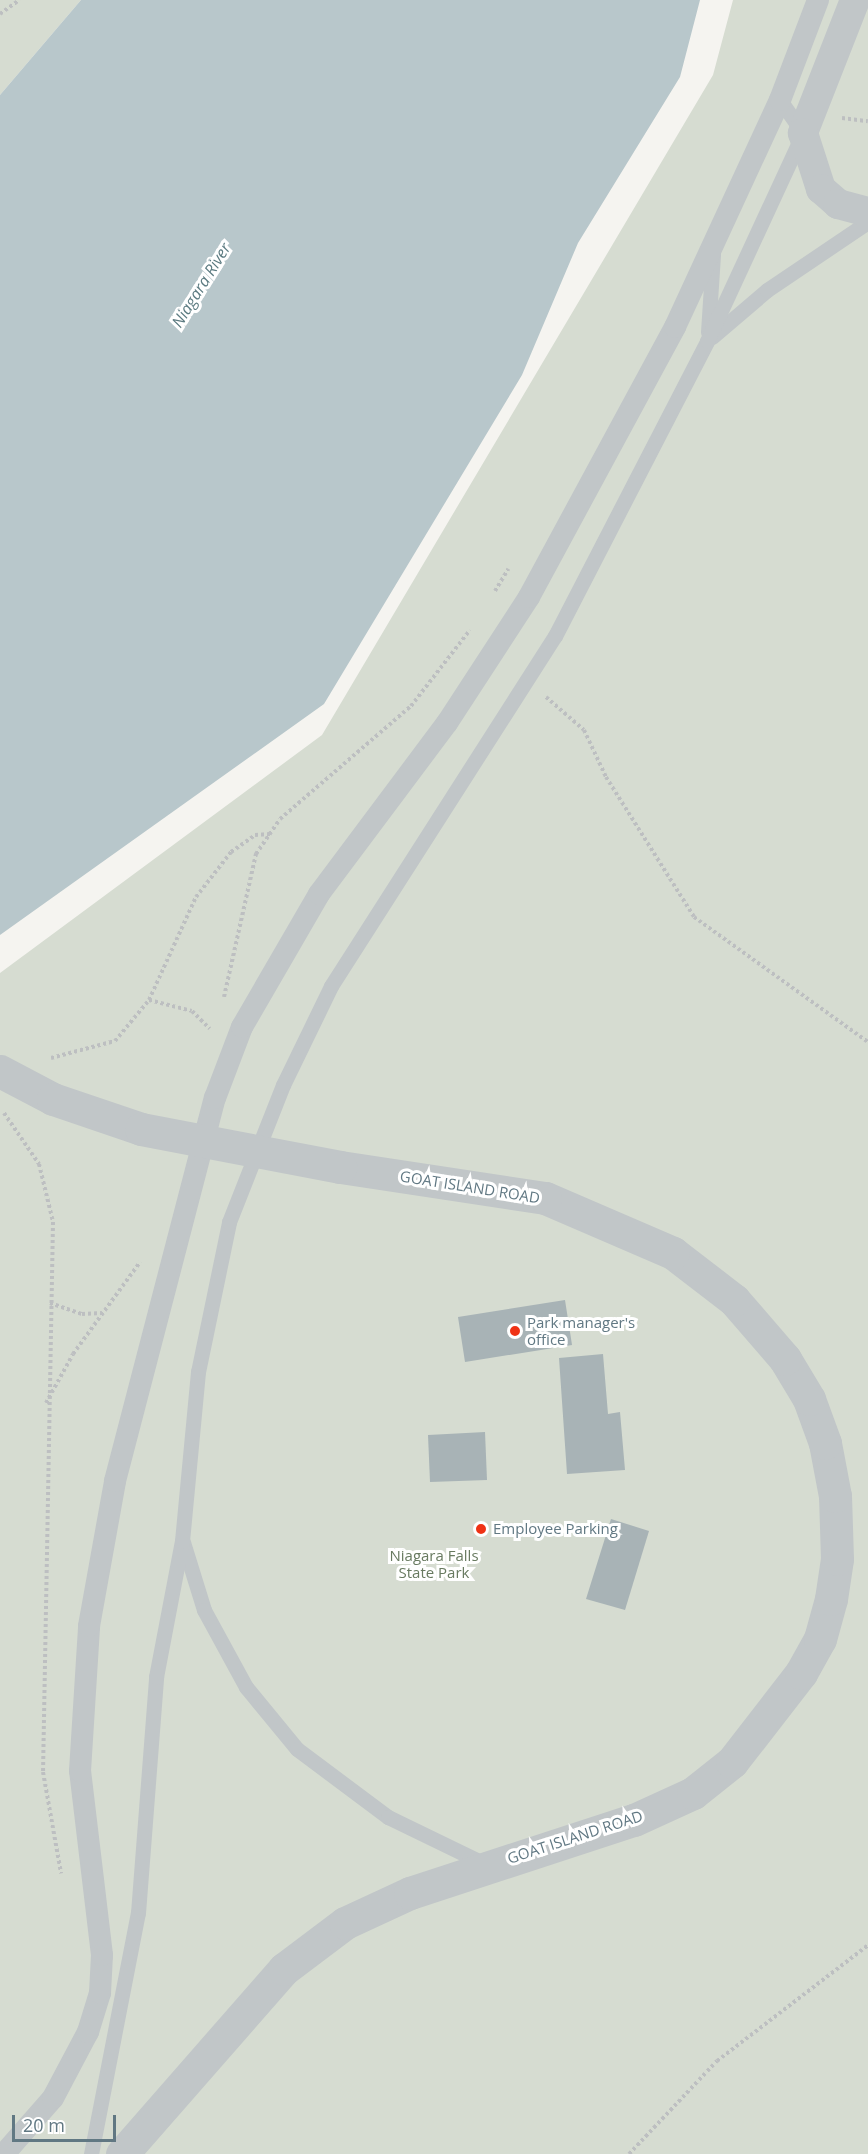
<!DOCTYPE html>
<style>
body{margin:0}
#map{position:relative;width:868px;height:2154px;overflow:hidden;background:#f5f4f0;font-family:"Open Sans",sans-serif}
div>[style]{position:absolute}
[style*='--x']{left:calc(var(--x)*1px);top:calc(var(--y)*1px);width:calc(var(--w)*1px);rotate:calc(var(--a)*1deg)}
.green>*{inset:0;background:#d6dcd1}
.water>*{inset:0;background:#b8c7cb}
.building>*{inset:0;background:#a8b3b6}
.path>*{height:4px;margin-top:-2px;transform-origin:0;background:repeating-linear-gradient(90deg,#bdbfc1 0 3px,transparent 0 6px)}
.service>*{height:15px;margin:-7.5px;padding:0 7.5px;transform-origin:7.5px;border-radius:7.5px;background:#c1c6c8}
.pedestrian>*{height:22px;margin:-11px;padding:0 11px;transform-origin:11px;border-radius:11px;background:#c1c6c8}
.minor>*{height:30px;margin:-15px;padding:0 15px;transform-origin:15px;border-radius:15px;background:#c1c6c8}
.tertiary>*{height:33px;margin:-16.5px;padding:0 16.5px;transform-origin:16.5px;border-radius:16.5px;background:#c1c6c8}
.tertiary-bridge>*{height:33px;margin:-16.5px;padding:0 16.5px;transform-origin:16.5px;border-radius:16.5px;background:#c1c6c8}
.dots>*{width:16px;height:16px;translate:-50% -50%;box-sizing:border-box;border:3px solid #fff;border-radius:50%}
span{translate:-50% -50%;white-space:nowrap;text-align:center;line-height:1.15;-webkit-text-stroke:6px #fff;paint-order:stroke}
.street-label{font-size:15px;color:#617883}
.poi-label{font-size:15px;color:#617883}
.left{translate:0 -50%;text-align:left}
.park-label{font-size:15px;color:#687a60}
.water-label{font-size:16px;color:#5c7b81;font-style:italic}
.scale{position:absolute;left:12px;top:2115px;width:104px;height:27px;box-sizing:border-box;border:3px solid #617883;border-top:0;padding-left:8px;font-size:18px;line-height:21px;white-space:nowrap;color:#617883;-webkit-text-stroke:4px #fff;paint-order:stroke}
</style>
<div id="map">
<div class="green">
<i style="clip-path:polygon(0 0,81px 0,0 95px)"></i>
<i style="clip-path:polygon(733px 0,868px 0,868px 2154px,0 2154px,0 973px,322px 735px,713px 75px)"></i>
</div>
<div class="water">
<i style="clip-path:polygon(81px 0,700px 0,680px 77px,578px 243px,522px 375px,324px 704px,0 935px,0 95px)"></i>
</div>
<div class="building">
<i style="clip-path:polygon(565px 1300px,572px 1345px,465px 1362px,458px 1317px)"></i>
<i style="clip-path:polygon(603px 1354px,608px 1414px,620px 1412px,625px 1470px,567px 1474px,559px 1358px)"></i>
<i style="clip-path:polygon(485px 1432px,487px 1480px,430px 1482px,428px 1435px)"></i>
<i style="clip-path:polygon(611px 1519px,649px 1531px,625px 1610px,586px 1599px)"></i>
</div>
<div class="path">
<i style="--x:0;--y:14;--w:24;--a:-36"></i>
<i style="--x:842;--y:118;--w:26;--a:7"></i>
<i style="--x:495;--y:591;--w:26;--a:-59"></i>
<i style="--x:546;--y:697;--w:50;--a:41"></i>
<i style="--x:584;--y:730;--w:52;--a:64.9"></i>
<i style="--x:606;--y:777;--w:165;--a:57.8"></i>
<i style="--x:694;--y:917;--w:214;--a:35.7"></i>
<i style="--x:224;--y:997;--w:147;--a:-77.4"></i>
<i style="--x:256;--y:854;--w:42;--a:-55.6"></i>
<i style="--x:280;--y:819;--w:173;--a:-40.8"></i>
<i style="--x:411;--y:706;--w:96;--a:-52.2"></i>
<i style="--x:149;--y:1000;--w:44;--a:14.3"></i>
<i style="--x:192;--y:1011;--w:25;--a:45"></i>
<i style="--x:51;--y:1058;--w:66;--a:-14.9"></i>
<i style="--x:115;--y:1041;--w:53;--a:-50.3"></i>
<i style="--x:149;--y:1000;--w:113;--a:-65.5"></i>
<i style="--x:196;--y:897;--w:57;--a:-52.1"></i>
<i style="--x:231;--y:852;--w:29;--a:-35"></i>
<i style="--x:255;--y:835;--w:15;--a:-4"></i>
<i style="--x:4;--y:1113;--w:62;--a:55.5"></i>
<i style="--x:39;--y:1164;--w:60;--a:76.4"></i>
<i style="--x:53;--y:1222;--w:550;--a:91.04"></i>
<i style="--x:43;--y:1772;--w:103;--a:79.9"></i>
<i style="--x:50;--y:1303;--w:34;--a:19"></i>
<i style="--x:82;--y:1314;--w:20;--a:-3"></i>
<i style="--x:46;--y:1403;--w:56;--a:-61.1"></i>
<i style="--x:73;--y:1354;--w:114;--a:-53.9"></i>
<i style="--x:629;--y:2154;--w:128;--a:-46.6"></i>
<i style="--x:717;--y:2061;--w:190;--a:-37.5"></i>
</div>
<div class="service">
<i style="--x:708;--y:332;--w:78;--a:-86.3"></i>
<i style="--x:712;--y:337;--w:72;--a:-40.5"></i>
<i style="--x:767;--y:290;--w:122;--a:-34"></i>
<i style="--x:183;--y:1542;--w:71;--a:72.8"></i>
<i style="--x:204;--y:1610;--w:88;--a:61.4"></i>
<i style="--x:246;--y:1687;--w:80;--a:50.6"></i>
<i style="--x:297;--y:1749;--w:114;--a:36.8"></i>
<i style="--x:388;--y:1817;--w:110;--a:25.9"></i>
<i style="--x:91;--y:2154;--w:246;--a:-79"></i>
<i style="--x:138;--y:1913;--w:237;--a:-85.6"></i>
<i style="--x:156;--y:1677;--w:138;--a:-79.2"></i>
<i style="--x:182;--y:1541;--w:170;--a:-84.6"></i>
<i style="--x:198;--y:1372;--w:153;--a:-78.3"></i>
<i style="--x:229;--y:1222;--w:147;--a:-68.5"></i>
<i style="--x:283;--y:1085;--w:110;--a:-64.1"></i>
<i style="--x:331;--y:986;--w:416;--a:-57.4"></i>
<i style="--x:555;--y:636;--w:332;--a:-62.7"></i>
<i style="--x:707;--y:341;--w:229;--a:-65.2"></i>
<i style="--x:803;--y:133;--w:40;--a:-124.9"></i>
</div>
<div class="pedestrian">
<i style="--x:4;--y:2154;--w:74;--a:-48.8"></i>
<i style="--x:53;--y:2098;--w:75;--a:-62.1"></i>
<i style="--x:88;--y:2032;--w:41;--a:-72.9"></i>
<i style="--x:100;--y:1993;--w:38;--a:-87"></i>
<i style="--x:102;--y:1955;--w:185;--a:-96.8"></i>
<i style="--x:80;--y:1771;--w:145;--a:-86.4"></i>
<i style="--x:89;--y:1626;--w:147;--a:-79.8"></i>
<i style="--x:115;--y:1481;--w:396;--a:-75.4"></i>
<i style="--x:215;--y:1098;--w:76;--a:-69.2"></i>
<i style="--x:242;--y:1027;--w:154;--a:-59.9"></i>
<i style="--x:319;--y:894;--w:214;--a:-53.2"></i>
<i style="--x:447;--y:723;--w:150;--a:-56.9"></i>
<i style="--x:529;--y:597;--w:307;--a:-61.6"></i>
<i style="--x:675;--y:327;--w:250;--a:-65.2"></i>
<i style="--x:780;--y:100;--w:107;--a:-69.2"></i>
</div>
<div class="minor">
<i style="--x:855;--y:0;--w:143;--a:111.4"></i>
<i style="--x:803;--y:133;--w:59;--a:72.2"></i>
<i style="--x:821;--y:189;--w:23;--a:41"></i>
<i style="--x:838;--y:204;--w:31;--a:15"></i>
</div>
<div class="tertiary">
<i style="--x:0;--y:1071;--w:60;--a:27.8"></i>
<i style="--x:53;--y:1099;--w:93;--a:18.8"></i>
<i style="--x:122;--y:2154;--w:246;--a:-48.8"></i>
<i style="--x:284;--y:1969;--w:76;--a:-37"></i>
<i style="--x:345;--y:1923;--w:72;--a:-24.8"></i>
<i style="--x:410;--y:1893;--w:236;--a:-18.1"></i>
<i style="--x:634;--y:1820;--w:65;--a:-24.6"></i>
<i style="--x:693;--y:1793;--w:50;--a:-38.5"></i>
<i style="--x:732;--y:1762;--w:113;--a:-52.2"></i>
<i style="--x:801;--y:1673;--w:39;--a:-61"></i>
<i style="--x:820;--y:1639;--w:41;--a:-74.6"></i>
<i style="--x:831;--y:1599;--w:40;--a:-81.5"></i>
<i style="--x:837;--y:1559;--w:63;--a:-91.8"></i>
<i style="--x:835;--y:1496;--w:54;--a:-100.7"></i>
<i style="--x:825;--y:1443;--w:47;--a:-110"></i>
<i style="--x:809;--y:1399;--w:47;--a:-121"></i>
<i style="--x:785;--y:1359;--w:78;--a:-130.8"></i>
<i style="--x:734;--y:1300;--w:77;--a:-142.4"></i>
<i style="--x:673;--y:1253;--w:139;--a:-156.7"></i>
<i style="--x:545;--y:1198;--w:207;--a:-171.4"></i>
</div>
<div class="tertiary-bridge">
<i style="--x:141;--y:1129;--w:203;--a:10.8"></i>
</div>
<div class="dots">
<i style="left:515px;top:1331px;background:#ef3215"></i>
<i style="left:481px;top:1529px;background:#ef3215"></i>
</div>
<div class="street-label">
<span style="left:470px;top:1187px;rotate:9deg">GOAT ISLAND ROAD</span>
<span style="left:575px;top:1837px;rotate:-18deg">GOAT ISLAND ROAD</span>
</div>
<div class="poi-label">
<span class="left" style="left:527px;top:1331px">Park manager's<br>office</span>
<span class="left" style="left:493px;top:1529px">Employee Parking</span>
</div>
<div class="park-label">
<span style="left:434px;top:1564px">Niagara Falls<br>State Park</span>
</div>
<div class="water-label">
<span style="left:201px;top:285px;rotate:-58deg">Niagara River</span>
</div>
<div class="scale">20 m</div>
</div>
